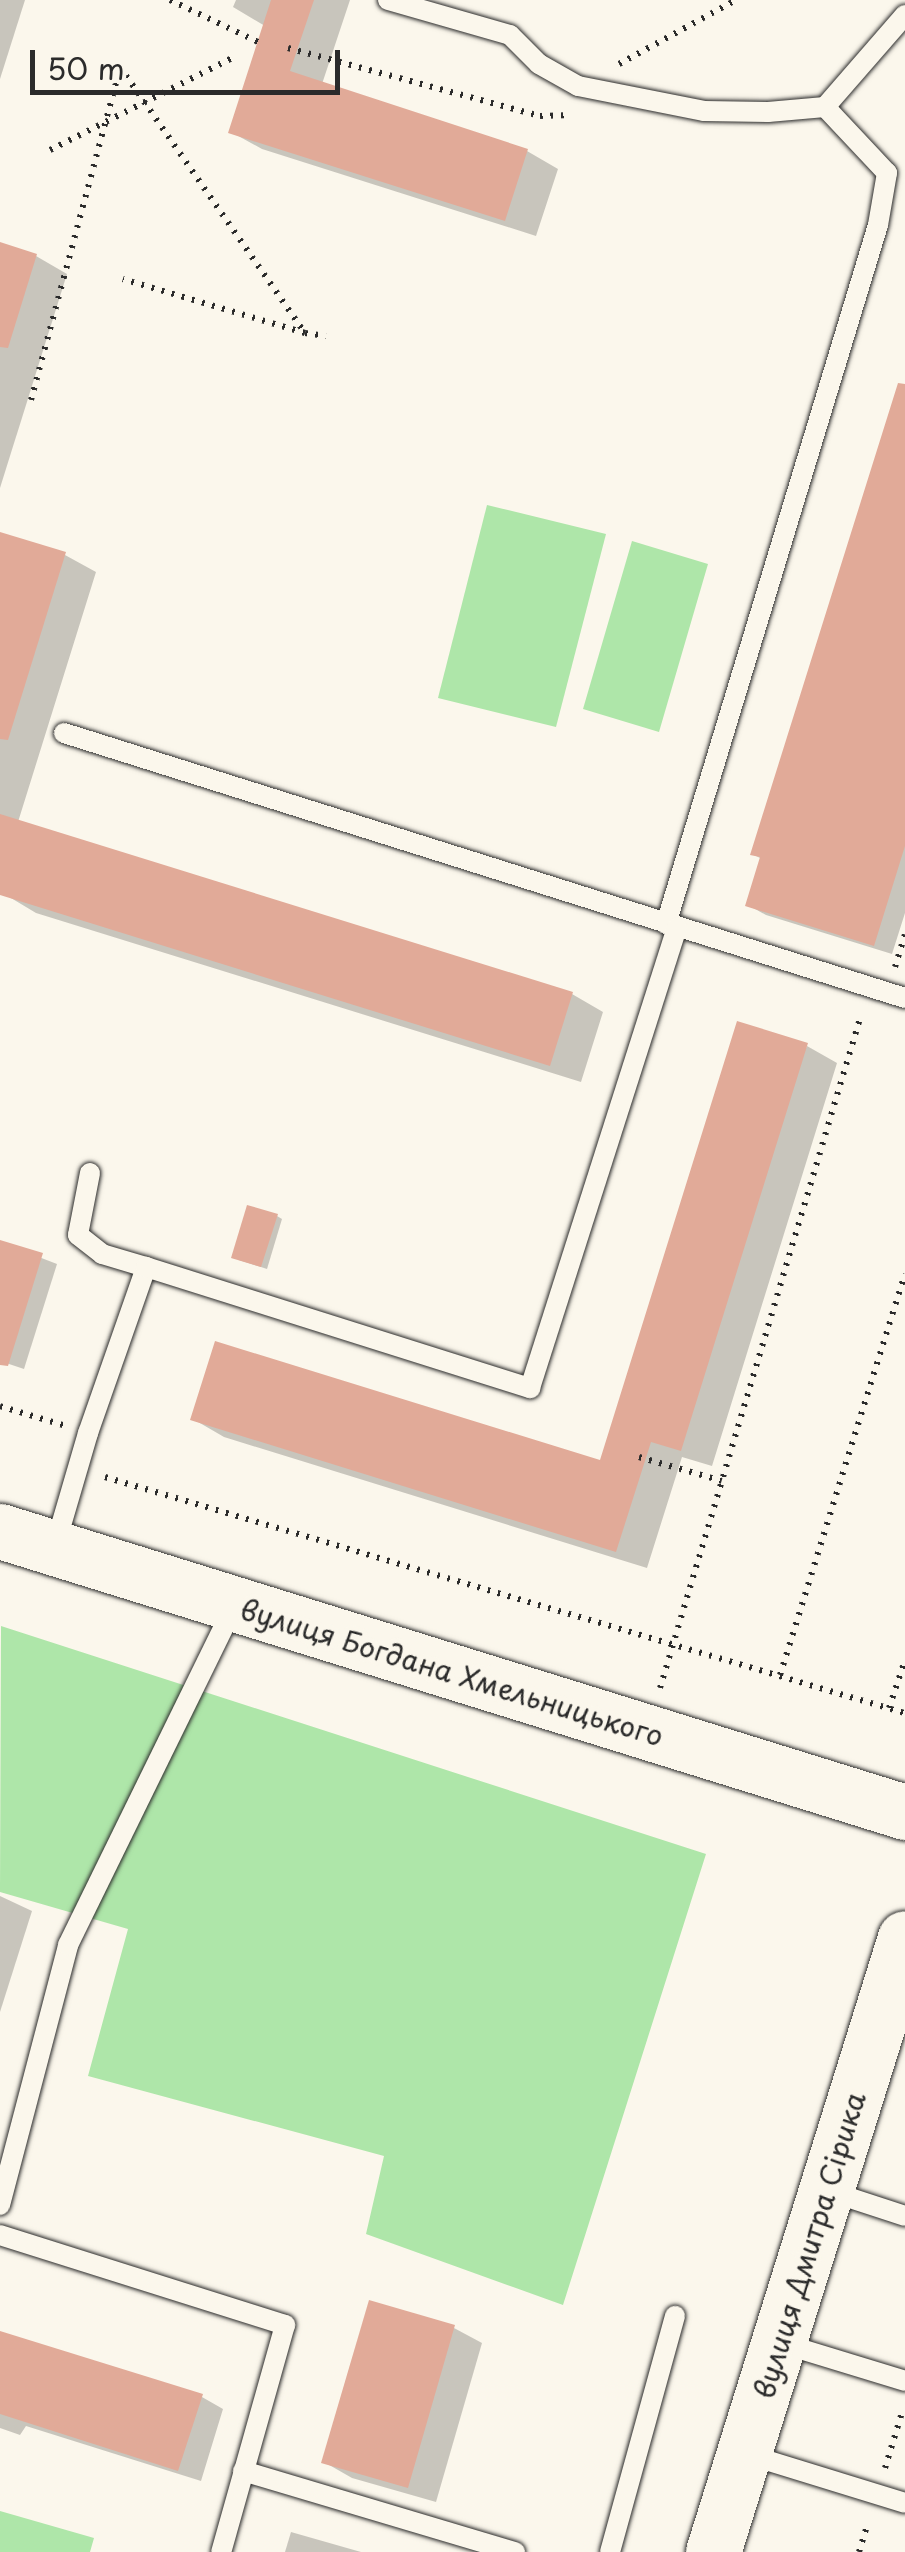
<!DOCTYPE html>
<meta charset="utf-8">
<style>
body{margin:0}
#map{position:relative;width:905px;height:2552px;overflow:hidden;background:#fbf7ec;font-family:"Playpen Sans",sans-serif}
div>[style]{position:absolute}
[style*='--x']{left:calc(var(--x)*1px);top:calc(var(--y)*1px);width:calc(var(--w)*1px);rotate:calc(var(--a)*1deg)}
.green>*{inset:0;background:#aee6a9}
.shadow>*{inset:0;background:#0003}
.building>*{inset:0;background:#e1aa98}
.path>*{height:6px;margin-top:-3px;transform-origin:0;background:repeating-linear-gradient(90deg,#2b2b2b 0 2.5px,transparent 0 10.5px)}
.roads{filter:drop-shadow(0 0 2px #2b2b2b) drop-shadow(0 0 2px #2b2b2b)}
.lane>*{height:20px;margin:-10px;padding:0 10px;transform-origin:10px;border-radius:10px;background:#fbf7ec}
.secondary>*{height:55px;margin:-27.5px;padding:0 27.5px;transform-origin:27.5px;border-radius:27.5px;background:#fbf7ec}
span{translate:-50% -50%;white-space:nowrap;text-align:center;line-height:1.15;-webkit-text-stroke:10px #fbf7ec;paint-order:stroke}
.street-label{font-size:28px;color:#2b2b2b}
.scale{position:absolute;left:30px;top:50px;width:310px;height:45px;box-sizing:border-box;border:5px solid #2b2b2b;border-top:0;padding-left:12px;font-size:30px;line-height:35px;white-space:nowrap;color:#2b2b2b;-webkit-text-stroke:8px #fbf7ec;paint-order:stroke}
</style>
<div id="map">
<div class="green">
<i style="clip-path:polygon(487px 505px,606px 534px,556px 727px,438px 698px)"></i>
<i style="clip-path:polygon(632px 541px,708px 564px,659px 732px,583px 709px)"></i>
<i style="clip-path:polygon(1px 1626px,706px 1854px,563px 2305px,366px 2234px,384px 2156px,88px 2076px,128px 1929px,0 1892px)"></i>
<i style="clip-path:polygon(0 2511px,94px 2538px,90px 2552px,0 2552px)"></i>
</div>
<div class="shadow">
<i style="clip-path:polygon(0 0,25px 0,0 79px)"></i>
<i style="clip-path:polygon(236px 0,350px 0,322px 84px,527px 151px,558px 169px,536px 236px,262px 149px,231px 132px,265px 26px,233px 7px)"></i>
<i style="clip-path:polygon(0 245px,36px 256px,67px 274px,0 488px)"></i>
<i style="clip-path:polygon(905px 435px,905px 913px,892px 954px,766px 915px,748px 905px,762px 859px,752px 854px)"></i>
<i style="clip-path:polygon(0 534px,65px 555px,96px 572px,18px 822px,572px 994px,603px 1012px,581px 1082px,36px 913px,6px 895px,0 867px)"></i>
<i style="clip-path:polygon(807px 1046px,837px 1063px,712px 1466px,682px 1457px,647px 1568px,224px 1437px,193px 1419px,602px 1463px)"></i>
<i style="clip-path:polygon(277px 1216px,282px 1219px,267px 1269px,239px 1260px)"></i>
<i style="clip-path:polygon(0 1242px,57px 1264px,24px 1369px,0 1361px)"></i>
<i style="clip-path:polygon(0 1896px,32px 1911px,0 2012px)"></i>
<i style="clip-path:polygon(370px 2304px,454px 2328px,482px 2343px,436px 2502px,352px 2478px,324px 2462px)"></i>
<i style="clip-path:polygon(0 2334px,202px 2397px,223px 2409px,201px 2481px,26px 2426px,20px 2435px,0 2428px)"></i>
<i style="clip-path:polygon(291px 2532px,361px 2552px,285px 2552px)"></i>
</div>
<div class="building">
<i style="clip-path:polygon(271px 0,314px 0,290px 71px,528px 149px,505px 221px,228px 133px)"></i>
<i style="clip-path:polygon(0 242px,37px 254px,8px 348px,0 347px)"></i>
<i style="clip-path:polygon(898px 383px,905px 384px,905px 846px,874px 946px,745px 906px,760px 857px,750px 855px)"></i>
<i style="clip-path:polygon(0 532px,66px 552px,8px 740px,0 739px)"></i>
<i style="clip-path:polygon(0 814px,573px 992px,550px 1066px,0 895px)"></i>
<i style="clip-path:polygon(737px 1021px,808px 1043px,681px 1451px,651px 1442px,616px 1552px,190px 1420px,215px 1341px,600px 1460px)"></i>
<i style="clip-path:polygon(247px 1205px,278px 1214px,261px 1267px,231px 1258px)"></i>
<i style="clip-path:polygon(0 1240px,43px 1253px,8px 1366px,0 1365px)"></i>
<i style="clip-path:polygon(369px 2300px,455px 2325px,408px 2488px,321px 2463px)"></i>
<i style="clip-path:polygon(0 2331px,203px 2394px,178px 2471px,0 2414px)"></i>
</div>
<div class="path">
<i style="--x:170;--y:0;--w:98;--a:25.5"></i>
<i style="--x:288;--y:48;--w:261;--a:15.1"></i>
<i style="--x:540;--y:116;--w:24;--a:-2"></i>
<i style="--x:619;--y:64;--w:133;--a:-28.7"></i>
<i style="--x:50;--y:150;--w:204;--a:-26.8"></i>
<i style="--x:305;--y:333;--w:21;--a:8"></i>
<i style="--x:31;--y:400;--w:345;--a:-75"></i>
<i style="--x:120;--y:67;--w:324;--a:55.2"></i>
<i style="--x:305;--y:333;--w:190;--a:-163.5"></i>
<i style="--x:895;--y:967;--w:34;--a:-73"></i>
<i style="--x:0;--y:1406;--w:66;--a:16.8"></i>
<i style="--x:639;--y:1457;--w:86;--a:16.1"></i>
<i style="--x:105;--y:1477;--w:834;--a:16.44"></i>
<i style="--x:780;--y:1675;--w:420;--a:-72.7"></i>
<i style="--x:660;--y:1688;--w:702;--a:-73.37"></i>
<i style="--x:889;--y:1708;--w:51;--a:-71.6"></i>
<i style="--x:885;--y:2468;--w:62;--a:-73"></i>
<i style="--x:859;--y:2552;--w:30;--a:-73"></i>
</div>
<div class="roads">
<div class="lane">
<i style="--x:388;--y:0;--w:127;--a:16"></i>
<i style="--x:510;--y:35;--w:41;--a:45"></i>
<i style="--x:539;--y:64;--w:45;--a:29.4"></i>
<i style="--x:578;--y:86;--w:128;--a:11.2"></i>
<i style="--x:704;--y:111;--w:64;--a:0.9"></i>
<i style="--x:768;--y:112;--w:57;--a:-5"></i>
<i style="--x:825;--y:107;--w:122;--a:-49"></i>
<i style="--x:64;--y:733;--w:882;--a:17.49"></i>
<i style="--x:666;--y:924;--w:730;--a:-73.13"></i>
<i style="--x:878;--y:225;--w:53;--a:-80.2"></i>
<i style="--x:887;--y:173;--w:91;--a:-133.2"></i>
<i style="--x:90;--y:1173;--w:63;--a:101"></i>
<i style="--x:78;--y:1235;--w:31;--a:38"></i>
<i style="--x:102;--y:1254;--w:46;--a:16.5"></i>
<i style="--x:55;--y:1546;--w:118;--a:-73.7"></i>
<i style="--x:88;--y:1433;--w:176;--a:-70.7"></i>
<i style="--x:146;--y:1267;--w:403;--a:17.5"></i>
<i style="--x:530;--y:1388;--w:483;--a:-72.3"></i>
<i style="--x:826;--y:2190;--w:83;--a:18.2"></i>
<i style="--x:0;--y:2205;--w:269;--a:-75.3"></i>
<i style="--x:68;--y:1945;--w:380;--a:-63.9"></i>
<i style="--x:0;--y:2235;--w:299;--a:17.5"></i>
<i style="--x:285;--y:2325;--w:236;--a:105.7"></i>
<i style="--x:781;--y:2343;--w:130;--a:17"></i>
<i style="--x:746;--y:2454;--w:166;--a:17.1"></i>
<i style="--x:243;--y:2471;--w:284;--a:16.6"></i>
<i style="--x:610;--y:2552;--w:245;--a:-74.6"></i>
</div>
<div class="secondary">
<i style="--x:0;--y:1531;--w:948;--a:17.25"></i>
<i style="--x:713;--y:2552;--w:643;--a:-72.64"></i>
</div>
</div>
<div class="street-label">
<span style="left:452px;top:1672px;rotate:17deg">вулиця Богдана Хмельницького</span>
<span style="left:809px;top:2245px;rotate:-73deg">вулиця Дмитра Сірика</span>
</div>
<div class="scale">50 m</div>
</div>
